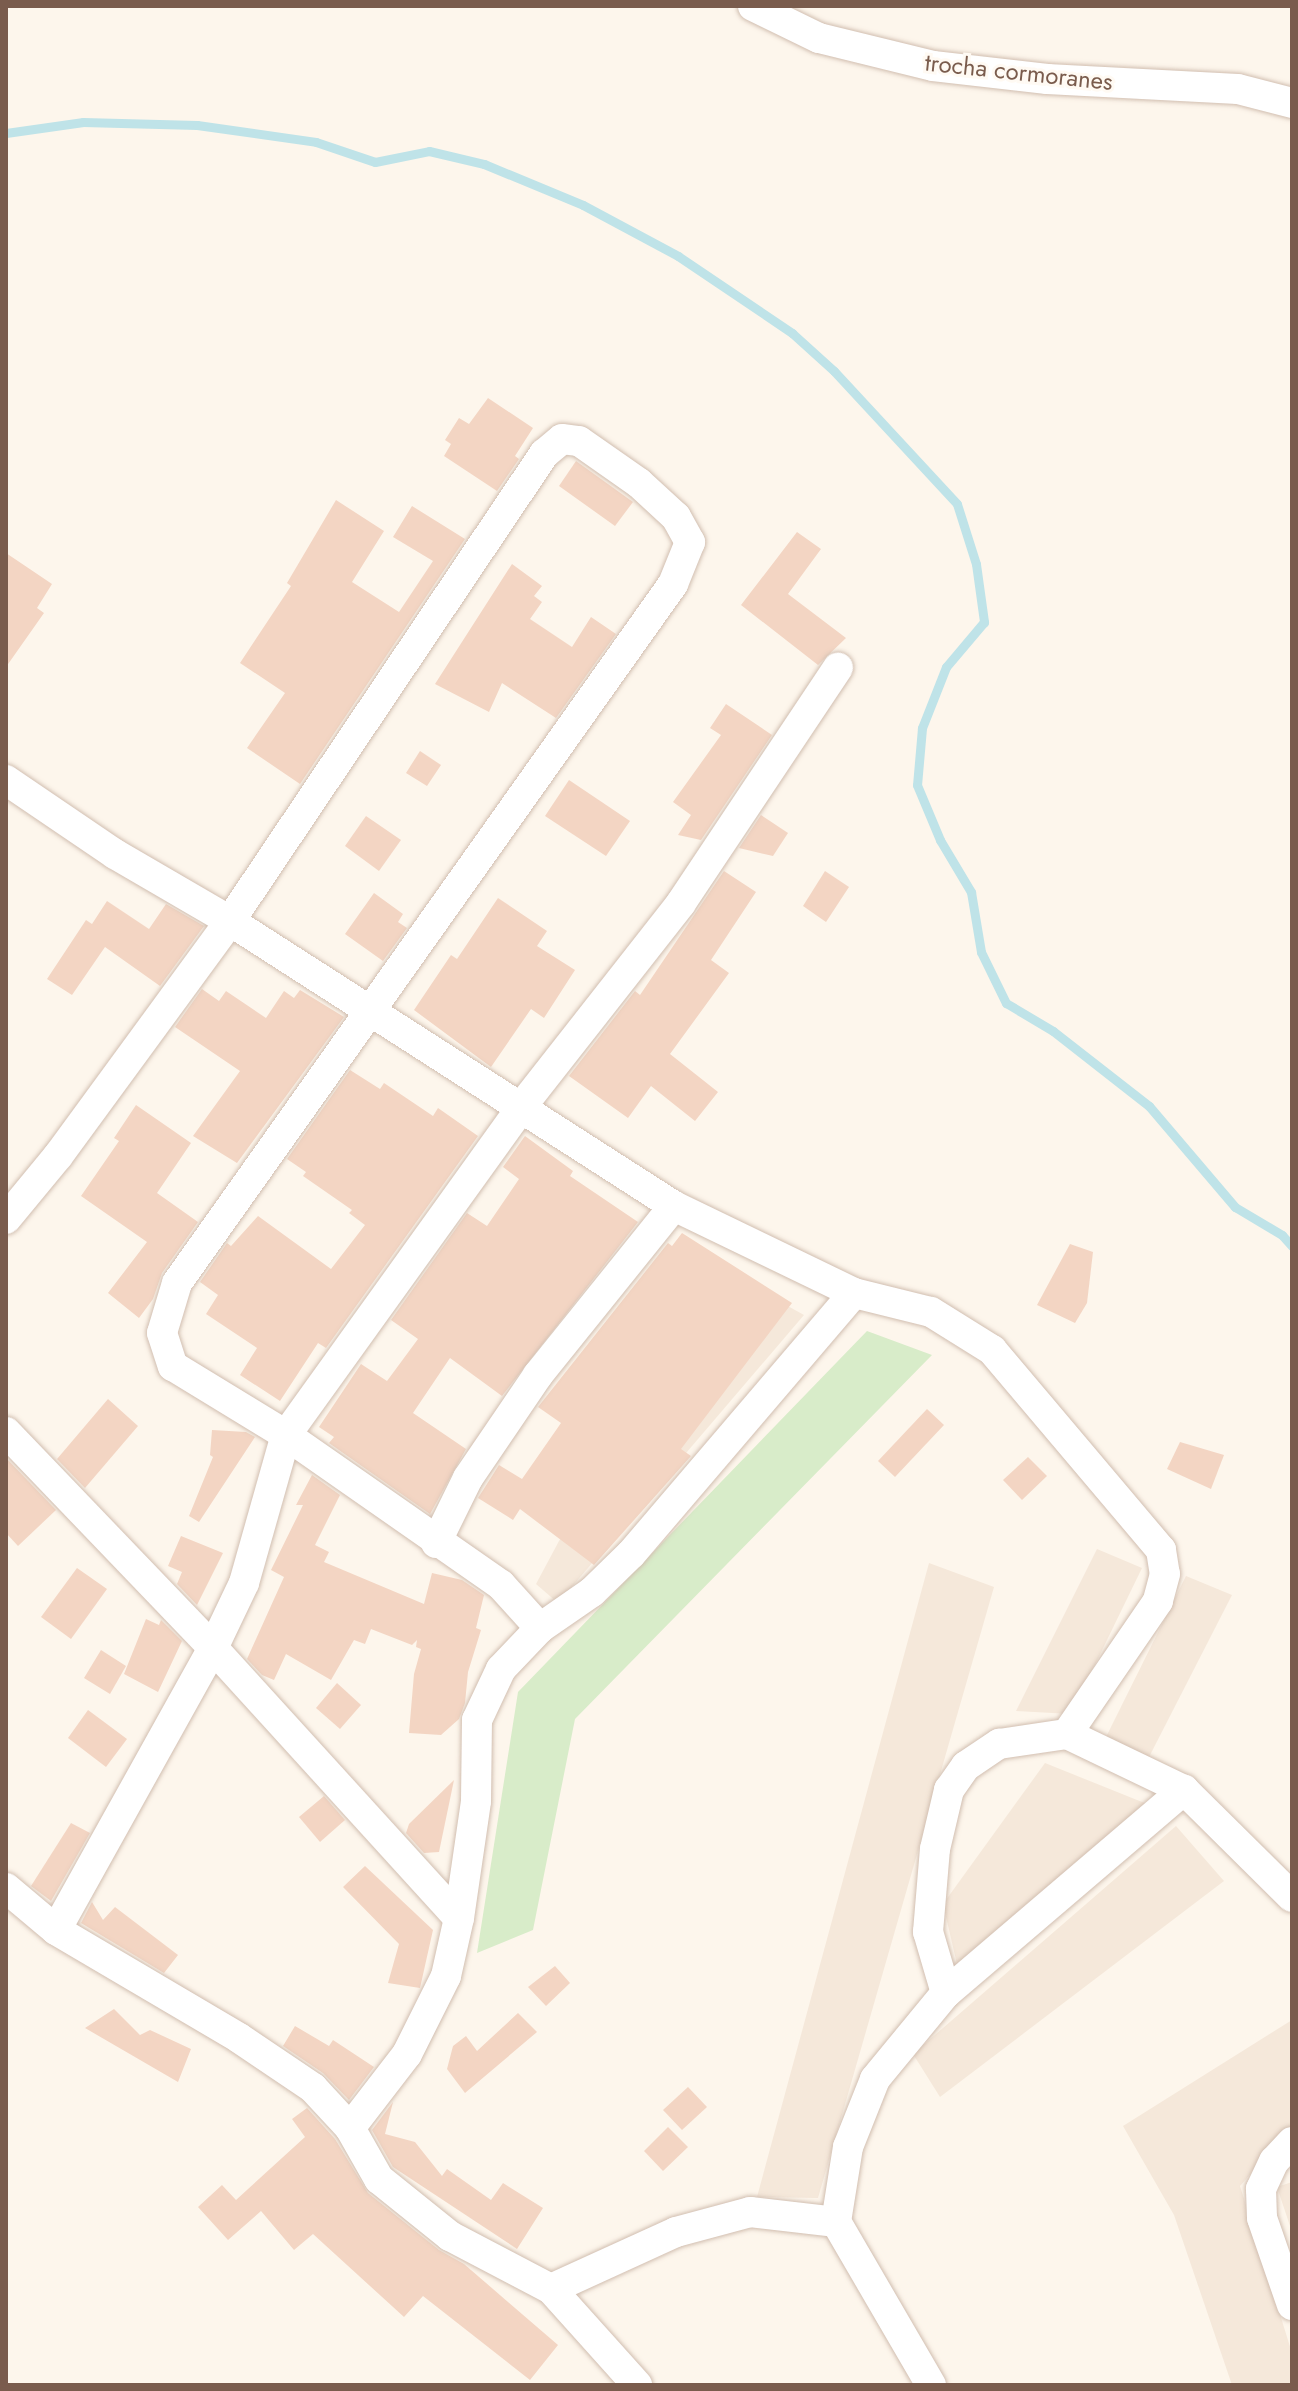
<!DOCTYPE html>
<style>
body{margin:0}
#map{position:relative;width:1298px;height:2391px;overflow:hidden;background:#fdf6ec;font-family:Jost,sans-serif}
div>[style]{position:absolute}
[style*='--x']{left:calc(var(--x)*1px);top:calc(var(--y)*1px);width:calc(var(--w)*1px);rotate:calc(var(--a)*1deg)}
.residential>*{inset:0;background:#f5e8da}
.green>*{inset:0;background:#d8ecc9}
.stream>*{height:9px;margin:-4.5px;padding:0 4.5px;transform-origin:4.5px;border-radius:4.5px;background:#bfe3e8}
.building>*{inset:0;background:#f3d5c3}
.roads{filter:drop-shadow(0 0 2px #d1beb0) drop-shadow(0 0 2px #d1beb0)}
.minor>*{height:30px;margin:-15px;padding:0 15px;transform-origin:15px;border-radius:15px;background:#fff}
span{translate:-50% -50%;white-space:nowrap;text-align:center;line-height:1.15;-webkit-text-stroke:6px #fffaf3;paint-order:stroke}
.street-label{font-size:24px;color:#7a5c4d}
.frame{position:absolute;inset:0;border:8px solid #7a5c4d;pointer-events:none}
</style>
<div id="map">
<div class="residential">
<i style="clip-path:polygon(741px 1280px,804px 1315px,558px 1603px,536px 1584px,559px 1541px)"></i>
<i style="clip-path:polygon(1097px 1549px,1142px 1568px,1071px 1714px,1016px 1711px)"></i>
<i style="clip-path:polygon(929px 1563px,994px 1587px,818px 2198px,757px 2197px)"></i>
<i style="clip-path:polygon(1186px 1576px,1232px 1595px,1148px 1759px,1106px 1737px)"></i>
<i style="clip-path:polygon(1045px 1763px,1147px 1804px,957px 1964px,943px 1904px)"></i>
<i style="clip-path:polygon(1176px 1826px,1224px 1881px,940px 2097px,913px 2054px)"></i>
<i style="clip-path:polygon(1292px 2020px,1292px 2126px,1240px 2186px,1292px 2353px,1292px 2385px,1232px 2385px,1174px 2215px,1123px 2126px)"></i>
<i style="clip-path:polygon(1292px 2182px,1292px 2232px,1277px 2187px)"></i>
</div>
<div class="green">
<i style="clip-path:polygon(867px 1331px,932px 1355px,575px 1719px,533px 1930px,477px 1953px,518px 1692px)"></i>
</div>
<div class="stream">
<i style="--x:6;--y:133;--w:78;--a:-8.1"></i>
<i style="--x:83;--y:122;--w:114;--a:1.5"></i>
<i style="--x:197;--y:125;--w:120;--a:8.1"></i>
<i style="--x:316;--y:142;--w:62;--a:18.7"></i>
<i style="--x:375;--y:162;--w:55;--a:-11.5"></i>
<i style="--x:429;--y:151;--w:57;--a:13.3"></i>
<i style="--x:484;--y:164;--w:107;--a:22.5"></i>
<i style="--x:583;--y:205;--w:108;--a:28.2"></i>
<i style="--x:678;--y:256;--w:138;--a:34"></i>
<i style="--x:792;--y:333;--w:57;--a:42.1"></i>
<i style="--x:834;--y:371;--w:181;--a:47.2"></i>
<i style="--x:957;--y:504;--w:63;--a:72.4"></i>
<i style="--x:976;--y:564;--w:59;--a:82.1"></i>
<i style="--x:984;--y:622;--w:59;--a:130.2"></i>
<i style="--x:946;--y:667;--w:66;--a:111.5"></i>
<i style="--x:922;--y:728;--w:57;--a:95"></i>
<i style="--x:917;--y:785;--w:60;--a:67.3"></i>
<i style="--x:940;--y:840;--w:61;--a:59.2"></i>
<i style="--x:971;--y:892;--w:61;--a:80.5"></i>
<i style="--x:981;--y:952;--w:57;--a:63.9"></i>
<i style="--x:1006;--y:1003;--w:55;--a:30.8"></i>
<i style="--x:1053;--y:1031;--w:122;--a:38"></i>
<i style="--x:1149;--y:1106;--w:133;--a:49.6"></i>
<i style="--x:1235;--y:1207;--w:55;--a:30.8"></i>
<i style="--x:1282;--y:1235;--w:15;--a:48"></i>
</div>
<div class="building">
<i style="clip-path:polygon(488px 398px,533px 428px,515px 456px,519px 459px,497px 491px,444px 456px,451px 444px,445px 440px,459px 418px,469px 424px)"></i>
<i style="clip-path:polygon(576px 461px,633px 502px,615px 526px,559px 486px)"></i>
<i style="clip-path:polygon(336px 500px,384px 531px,352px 582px,399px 612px,433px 561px,393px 537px,412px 506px,465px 539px,300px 784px,247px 748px,285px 693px,240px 663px,291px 586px,287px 583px)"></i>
<i style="clip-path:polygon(797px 532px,821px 549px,788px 594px,846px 638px,818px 665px,741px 605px)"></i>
<i style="clip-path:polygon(6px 553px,52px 584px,37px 608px,44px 613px,6px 667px)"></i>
<i style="clip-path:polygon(512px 564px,542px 586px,534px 596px,542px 602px,530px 619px,572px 647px,591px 617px,616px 634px,556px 718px,502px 683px,489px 712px,435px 684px)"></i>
<i style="clip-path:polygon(726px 704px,772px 735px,701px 840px,678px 835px,691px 815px,673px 802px,721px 735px,710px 728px)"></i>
<i style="clip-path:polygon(420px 751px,441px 765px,427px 786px,406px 773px)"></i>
<i style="clip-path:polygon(569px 780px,630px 821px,606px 856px,545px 816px)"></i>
<i style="clip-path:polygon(761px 815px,788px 833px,773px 856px,739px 848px)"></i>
<i style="clip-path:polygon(366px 816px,401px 840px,379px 871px,345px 846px)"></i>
<i style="clip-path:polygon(724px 871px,756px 892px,711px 960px,729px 973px,670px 1054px,718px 1092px,695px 1121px,651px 1086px,628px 1118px,569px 1076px,635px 991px,640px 995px)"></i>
<i style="clip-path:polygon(825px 871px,849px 887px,826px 922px,803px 906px)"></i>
<i style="clip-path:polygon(374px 893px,403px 914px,398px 922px,407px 928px,383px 961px,345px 934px)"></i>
<i style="clip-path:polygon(498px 898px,547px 931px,537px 946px,575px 970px,544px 1018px,531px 1009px,491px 1067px,414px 1010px,451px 955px,457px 959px)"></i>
<i style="clip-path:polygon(107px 901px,149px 929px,166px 904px,204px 926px,160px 986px,105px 947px,72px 995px,47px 979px,86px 920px,92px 924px)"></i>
<i style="clip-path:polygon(202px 989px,219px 1001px,226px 991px,266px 1018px,284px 991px,294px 998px,300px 990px,344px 1017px,237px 1163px,193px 1136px,240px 1071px,175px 1027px)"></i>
<i style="clip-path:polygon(350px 1070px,380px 1089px,384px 1083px,433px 1116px,438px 1108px,478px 1136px,326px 1348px,318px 1343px,280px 1401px,240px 1375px,257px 1348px,206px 1314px,218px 1295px,200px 1282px,227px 1243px,231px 1246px,258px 1216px,331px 1269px,365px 1225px,349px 1213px,352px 1210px,303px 1176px,306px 1172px,287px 1159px)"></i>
<i style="clip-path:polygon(136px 1105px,191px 1143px,157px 1193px,198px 1222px,162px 1273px,153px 1299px,139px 1318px,108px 1293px,147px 1242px,81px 1196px,119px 1141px,114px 1138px)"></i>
<i style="clip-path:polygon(525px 1136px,573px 1171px,570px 1176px,638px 1222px,502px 1396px,450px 1358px,413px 1413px,466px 1449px,430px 1514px,329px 1443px,334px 1437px,319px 1427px,361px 1364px,387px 1381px,418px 1339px,391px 1320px,467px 1213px,487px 1226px,519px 1179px,503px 1167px)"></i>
<i style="clip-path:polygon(682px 1233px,792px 1303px,681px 1449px,691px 1456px,594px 1565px,520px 1509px,513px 1520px,478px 1498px,499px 1465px,522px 1479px,561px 1423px,538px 1407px,668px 1243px,672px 1246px)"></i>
<i style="clip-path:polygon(1070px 1244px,1093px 1252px,1087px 1303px,1075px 1323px,1037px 1305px)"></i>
<i style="clip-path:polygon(108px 1399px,138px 1426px,85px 1488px,57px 1459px)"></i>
<i style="clip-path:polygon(927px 1409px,944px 1425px,895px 1477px,878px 1461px)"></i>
<i style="clip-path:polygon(212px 1430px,246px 1432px,255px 1437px,199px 1522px,189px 1516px,213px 1457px,210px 1455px)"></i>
<i style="clip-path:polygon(1180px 1442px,1224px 1455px,1211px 1489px,1167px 1469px)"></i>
<i style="clip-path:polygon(1028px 1457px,1047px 1476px,1022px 1500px,1003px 1480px)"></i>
<i style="clip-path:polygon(6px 1458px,56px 1510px,18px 1546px,6px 1533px)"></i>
<i style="clip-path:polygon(312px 1475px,340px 1495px,315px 1545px,329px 1552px,324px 1562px,424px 1604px,432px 1573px,462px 1580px,484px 1595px,476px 1628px,481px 1630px,468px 1672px,465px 1703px,459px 1719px,441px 1735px,409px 1733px,414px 1674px,421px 1649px,416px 1647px,417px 1640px,412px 1645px,371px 1629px,365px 1644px,354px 1640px,331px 1680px,286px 1654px,274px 1680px,262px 1675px,247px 1659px,284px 1577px,271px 1570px,303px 1505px,296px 1505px)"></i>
<i style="clip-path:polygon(181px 1536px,223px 1553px,197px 1605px,177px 1584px,182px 1572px,168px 1566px)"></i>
<i style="clip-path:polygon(77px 1568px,107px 1589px,71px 1639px,41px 1617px)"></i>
<i style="clip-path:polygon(146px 1619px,159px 1625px,161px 1620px,182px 1641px,158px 1692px,124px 1674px)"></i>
<i style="clip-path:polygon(101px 1650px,126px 1666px,110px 1694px,84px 1678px)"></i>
<i style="clip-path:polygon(337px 1683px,361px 1705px,340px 1729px,316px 1708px)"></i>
<i style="clip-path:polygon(88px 1710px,127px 1739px,106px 1767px,68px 1738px)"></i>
<i style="clip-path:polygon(454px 1780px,439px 1852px,424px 1853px,406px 1833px,409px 1824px)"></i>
<i style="clip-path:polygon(324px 1796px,345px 1820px,320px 1842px,299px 1817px)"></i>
<i style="clip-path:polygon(71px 1823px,90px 1833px,51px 1901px,31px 1886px)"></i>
<i style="clip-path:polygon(365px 1866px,433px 1930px,420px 1988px,388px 1983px,399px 1944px,343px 1887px)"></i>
<i style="clip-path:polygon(92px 1902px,103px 1920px,115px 1907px,178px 1955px,164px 1973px,81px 1923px)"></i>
<i style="clip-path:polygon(555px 1966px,570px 1983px,546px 2006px,528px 1987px)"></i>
<i style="clip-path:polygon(114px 2009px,140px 2035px,150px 2030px,191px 2049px,178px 2082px,85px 2028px)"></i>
<i style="clip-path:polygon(518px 2013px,537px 2032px,465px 2093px,447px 2069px,453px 2046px,466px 2036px,477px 2051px)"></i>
<i style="clip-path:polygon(295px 2026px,329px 2046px,333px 2040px,374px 2067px,349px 2100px,323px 2073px,283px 2046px)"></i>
<i style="clip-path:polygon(688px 2087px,707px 2107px,682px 2130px,663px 2110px)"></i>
<i style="clip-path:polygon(393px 2102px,385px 2134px,415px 2142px,442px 2176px,447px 2169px,491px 2200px,503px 2183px,543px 2208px,517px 2249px,393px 2167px,372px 2130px)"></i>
<i style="clip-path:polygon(307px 2108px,335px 2139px,368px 2193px,439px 2250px,464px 2264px,558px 2345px,530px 2380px,423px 2296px,404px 2317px,313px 2234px,294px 2250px,261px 2211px,228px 2240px,198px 2207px,222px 2185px,236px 2200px,305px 2137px,292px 2119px)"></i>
<i style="clip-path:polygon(668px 2127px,688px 2147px,663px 2171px,644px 2151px)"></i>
</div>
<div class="roads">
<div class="minor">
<i style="--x:753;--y:6;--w:73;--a:25.9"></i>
<i style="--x:819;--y:38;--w:117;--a:13.8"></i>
<i style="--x:933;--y:66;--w:115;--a:6.5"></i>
<i style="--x:1047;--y:79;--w:191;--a:3"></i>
<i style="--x:1238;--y:89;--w:56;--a:14.5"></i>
<i style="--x:6;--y:780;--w:132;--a:34.2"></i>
<i style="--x:115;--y:854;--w:133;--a:30.2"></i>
<i style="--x:230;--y:921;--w:528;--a:32.7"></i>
<i style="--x:674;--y:1206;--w:200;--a:25.8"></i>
<i style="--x:854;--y:1293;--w:79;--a:13.9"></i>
<i style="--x:931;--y:1312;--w:72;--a:31.9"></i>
<i style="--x:992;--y:1350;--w:262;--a:49.8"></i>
<i style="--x:1161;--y:1550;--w:24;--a:81"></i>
<i style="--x:1165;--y:1574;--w:28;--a:105"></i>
<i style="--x:1158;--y:1601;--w:161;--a:124.4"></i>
<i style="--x:6;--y:1219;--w:82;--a:-50.5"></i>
<i style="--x:58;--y:1156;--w:291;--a:-53.8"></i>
<i style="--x:230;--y:921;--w:563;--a:-56.08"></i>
<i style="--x:544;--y:454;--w:23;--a:-40"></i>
<i style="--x:562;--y:439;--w:17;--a:7"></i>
<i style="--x:579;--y:441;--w:73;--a:35"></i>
<i style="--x:639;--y:483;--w:50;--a:42.6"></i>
<i style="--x:676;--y:517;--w:29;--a:61"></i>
<i style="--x:690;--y:542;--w:45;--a:112"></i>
<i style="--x:673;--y:584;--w:857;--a:125.36"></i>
<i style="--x:177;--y:1283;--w:52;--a:106.7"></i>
<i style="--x:162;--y:1333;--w:35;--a:72"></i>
<i style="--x:173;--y:1366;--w:132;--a:31.4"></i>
<i style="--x:286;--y:1435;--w:262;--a:34.9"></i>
<i style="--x:501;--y:1585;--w:58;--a:47.8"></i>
<i style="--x:6;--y:1432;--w:299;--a:46.2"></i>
<i style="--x:213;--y:1648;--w:365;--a:47.7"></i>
<i style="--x:436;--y:1543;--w:72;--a:-63.8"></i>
<i style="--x:468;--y:1478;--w:125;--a:-55.8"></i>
<i style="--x:538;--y:1375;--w:217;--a:-51.2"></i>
<i style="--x:6;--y:1888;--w:65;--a:40"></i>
<i style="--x:56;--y:1930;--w:212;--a:30.5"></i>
<i style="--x:239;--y:2038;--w:89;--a:34"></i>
<i style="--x:313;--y:2088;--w:54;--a:47.2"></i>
<i style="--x:350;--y:2128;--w:59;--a:60.4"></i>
<i style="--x:379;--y:2179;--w:91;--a:38.8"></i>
<i style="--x:450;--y:2236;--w:114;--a:27.7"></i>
<i style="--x:551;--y:2289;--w:129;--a:48.1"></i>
<i style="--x:56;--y:1930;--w:323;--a:-60.9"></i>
<i style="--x:213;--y:1648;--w:72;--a:-64.5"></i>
<i style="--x:244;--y:1583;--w:154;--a:-74.2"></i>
<i style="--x:286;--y:1435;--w:405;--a:-54.3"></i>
<i style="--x:522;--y:1106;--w:258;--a:-51.9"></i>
<i style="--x:681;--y:903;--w:283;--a:-56.3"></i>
<i style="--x:946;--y:1993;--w:64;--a:-106.4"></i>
<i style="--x:928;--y:1932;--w:83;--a:-85.2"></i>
<i style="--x:935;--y:1849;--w:61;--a:-76.7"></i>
<i style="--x:949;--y:1790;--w:29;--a:-55"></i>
<i style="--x:966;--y:1766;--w:40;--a:-34"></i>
<i style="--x:999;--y:1744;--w:69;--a:-8.4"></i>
<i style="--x:1067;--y:1734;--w:130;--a:25.6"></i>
<i style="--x:1184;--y:1790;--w:152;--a:44.7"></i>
<i style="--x:350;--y:2128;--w:93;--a:-52.4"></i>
<i style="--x:407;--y:2054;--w:87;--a:-63.4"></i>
<i style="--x:446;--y:1976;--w:59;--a:-77.4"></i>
<i style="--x:459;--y:1918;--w:118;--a:-81.7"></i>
<i style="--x:476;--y:1801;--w:81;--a:-89.3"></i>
<i style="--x:477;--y:1720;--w:56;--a:-64.8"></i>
<i style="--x:501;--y:1669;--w:57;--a:-46.4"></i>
<i style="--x:540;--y:1628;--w:63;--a:-34.7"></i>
<i style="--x:592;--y:1592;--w:54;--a:-44.3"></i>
<i style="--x:631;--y:1554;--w:343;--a:-49.5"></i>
<i style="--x:1292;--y:2142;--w:26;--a:133"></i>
<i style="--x:1274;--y:2161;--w:31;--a:115"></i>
<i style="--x:1261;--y:2189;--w:29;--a:88"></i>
<i style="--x:1262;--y:2218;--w:92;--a:71"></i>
<i style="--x:551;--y:2289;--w:137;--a:-24.5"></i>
<i style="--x:676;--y:2232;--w:77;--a:-15.1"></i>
<i style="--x:750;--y:2212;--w:87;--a:6.6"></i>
<i style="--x:931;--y:2385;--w:189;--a:-120.2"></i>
<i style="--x:836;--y:2222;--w:76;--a:-80.9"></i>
<i style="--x:848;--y:2147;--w:73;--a:-68.3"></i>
<i style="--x:875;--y:2079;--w:112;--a:-50.5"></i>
<i style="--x:946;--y:1993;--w:313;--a:-40.5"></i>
</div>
</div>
<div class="street-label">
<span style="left:1019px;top:72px;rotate:6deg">trocha cormoranes</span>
</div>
<div class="frame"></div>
</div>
